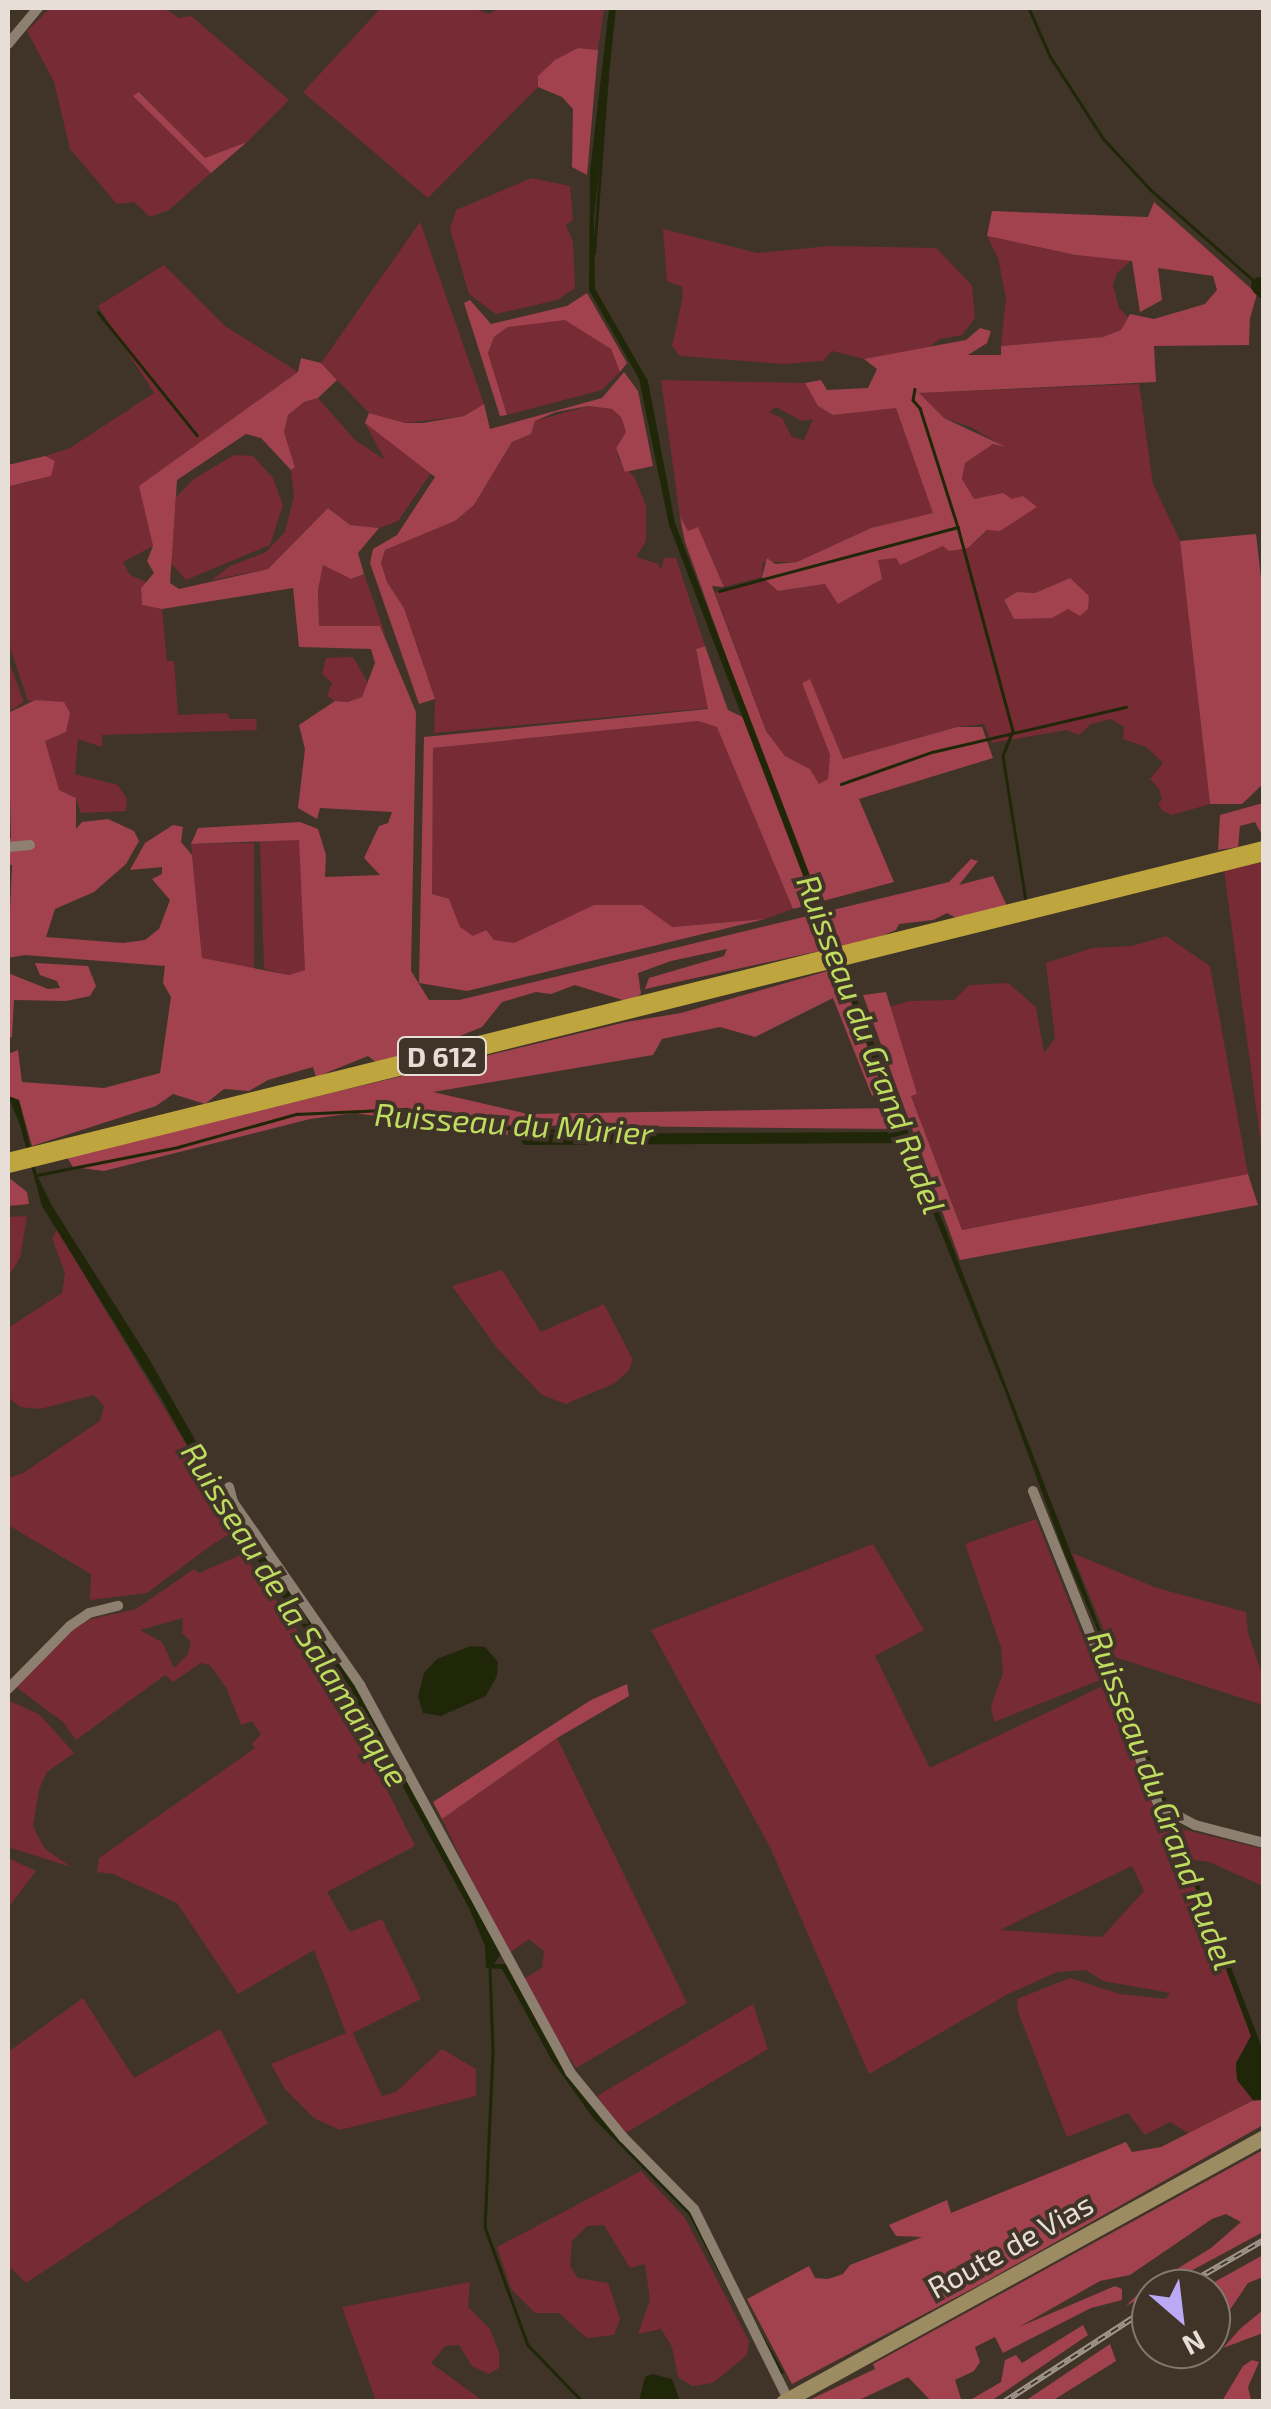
<!DOCTYPE html>
<meta charset="utf-8">
<style>
body{margin:0}
#map{position:relative;width:1271px;height:2409px;overflow:hidden;background:#403428;font-family:"Exo 2",sans-serif}
div>[style]{position:absolute}
[style*='--x']{left:calc(var(--x)*1px);top:calc(var(--y)*1px);width:calc(var(--w)*1px);rotate:calc(var(--a)*1deg)}
.green>*{inset:0;background:#762b35}
.forest>*{inset:0;background:#a1424e}
.water>*{inset:0;background:#202708}
.stream>*{height:2.5px;margin:-1.25px;padding:0 1.25px;transform-origin:1.25px;border-radius:1.25px;background:#202708}
.river>*{height:18px;margin:-9px;padding:0 9px;transform-origin:9px;border-radius:9px;background:#202708}
.street>*{height:10px;margin:-5px;padding:0 5px;transform-origin:5px;border-radius:5px;background:#8e8071}
.secondary>*{height:15px;margin:-7.5px;padding:0 7.5px;transform-origin:7.5px;border-radius:7.5px;background:#9d8b62}
.highway>*{height:20px;margin:-10px;padding:0 10px;transform-origin:10px;border-radius:10px;background:#bfa53e}
.rail>*{height:6px;margin-top:-3px;transform-origin:0;background:repeating-linear-gradient(90deg,#403428 0 8px,#a0968c 0 16px);box-sizing:border-box;border-block:2px solid #a0968c}
span{translate:-50% -50%;white-space:nowrap;text-align:center;line-height:1.15;-webkit-text-stroke:8px #403428;paint-order:stroke}
.shield-label span{padding:2px 8px;background:#403428;border:2px solid;border-radius:8px;-webkit-text-stroke-width:0}
.shield-label{font-size:28px;color:#e7dfd7;font-weight:700}
.street-label{font-size:30px;color:#e7dfd7}
.water-label{font-size:32px;color:#bedd5f;font-style:italic}
.frame{position:absolute;inset:0;border:10px solid #e7dfd7;pointer-events:none}
.north{position:absolute;left:1131px;top:2269px;width:100px;height:100px;box-sizing:border-box;background:#403428;border:2px solid #83786e;border-radius:50%;rotate:152deg;font-size:28px;font-weight:700;line-height:40px;text-align:center;color:#e7dfd7}
.north::after{content:'';display:block;margin:auto;width:35px;height:45px;background:#bca9f5;clip-path:polygon(50% 0,100% 100%,50% 72%,0 100%)}
</style>
<div id="map">
<div class="green">
<i style="clip-path:polygon(50px 8px,164px 8px,179px 18px,191px 16px,289px 100px,247px 142px,205px 159px,140px 92px,134px 97px,211px 173px,169px 210px,150px 217px,134px 202px,117px 204px,70px 149px,54px 82px,27px 31px)"></i>
<i style="clip-path:polygon(381px 8px,473px 8px,489px 14px,500px 8px,604px 8px,598px 50px,578px 48px,538px 76px,538px 87px,428px 198px,303px 92px)"></i>
<i style="clip-path:polygon(532px 178px,570px 186px,573px 220px,566px 225px,573px 242px,575px 288px,557px 300px,496px 314px,469px 294px,450px 229px,456px 210px)"></i>
<i style="clip-path:polygon(420px 222px,484px 404px,464px 416px,405px 423px,369px 413px,321px 363px)"></i>
<i style="clip-path:polygon(663px 229px,757px 253px,830px 246px,936px 248px,972px 285px,975px 318px,962px 335px,940px 339px,924px 351px,864px 359px,832px 351px,823px 361px,783px 364px,680px 356px,672px 346px,683px 296px,682px 287px,667px 281px)"></i>
<i style="clip-path:polygon(987px 236px,1076px 255px,1132px 260px,1117px 273px,1113px 285px,1119px 308px,1128px 317px,1121px 330px,1103px 337px,1001px 346px,1006px 298px,998px 258px)"></i>
<i style="clip-path:polygon(164px 265px,225px 326px,298px 372px,140px 486px,153px 546px,123px 562px,130px 575px,146px 582px,141px 588px,142px 605px,162px 609px,167px 661px,174px 661px,178px 715px,227px 713px,230px 719px,256px 719px,257px 730px,102px 735px,102px 747px,78px 739px,75px 774px,118px 785px,127px 799px,126px 811px,81px 813px,76px 798px,59px 790px,47px 756px,45px 741px,66px 732px,35px 700px,28px 701px,8px 641px,9px 486px,34px 481px,55px 462px,45px 456px,70px 448px,154px 393px,98px 306px)"></i>
<i style="clip-path:polygon(546px 319px,565px 319px,588px 330px,611px 349px,620px 372px,602px 390px,507px 415px,488px 353px,494px 337px,508px 327px)"></i>
<i style="clip-path:polygon(evenodd,661px 380px,805px 383px,818px 406px,833px 415px,896px 407px,934px 513px,871px 528px,797px 562px,763px 562px,762px 577px,724px 587px,698px 528px,688px 532px,680px 517px,661px 380px,776px 407px,802px 421px,813px 419px,804px 440px,792px 437px,782px 418px,769px 412px,776px 407px)"></i>
<i style="clip-path:polygon(evenodd,1139px 384px,1153px 484px,1180px 541px,1210px 804px,1172px 815px,1163px 811px,1158px 805px,1162px 799px,1159px 789px,1150px 779px,1163px 763px,1146px 747px,1123px 739px,1124px 727px,1111px 719px,1091px 724px,1079px 735px,1067px 730px,992px 743px,984px 724px,957px 727px,843px 759px,810px 680px,802px 683px,830px 755px,828px 779px,819px 785px,810px 769px,785px 756px,766px 731px,715px 592px,765px 580px,779px 591px,825px 584px,878px 560px,944px 546px,968px 548px,988px 530px,1012px 499px,974px 500px,962px 480px,965px 463px,979px 452px,993px 444px,1002px 446px,971px 427px,944px 418px,918px 393px,1139px 384px,1070px 578px,1014px 619px,1004px 601px,1017px 592px,1035px 593px,1070px 578px)"></i>
<i style="clip-path:polygon(318px 398px,355px 440px,385px 460px,365px 423px,431px 473px,398px 521px,379px 528px,350px 525px,328px 508px,268px 569px,212px 580px,230px 566px,266px 552px,285px 532px,294px 496px,291px 470px,295px 466px,284px 432px,288px 415px,304px 402px)"></i>
<i style="clip-path:polygon(588px 406px,612px 409px,621px 417px,626px 432px,616px 448px,619px 460px,635px 478px,646px 506px,646px 541px,636px 557px,658px 564px,661px 570px,664px 558px,676px 558px,705px 646px,696px 650px,709px 708px,434px 733px,435px 699px,404px 608px,387px 582px,381px 563px,385px 550px,455px 521px,474px 505px,512px 442px,531px 434px,535px 421px)"></i>
<i style="clip-path:polygon(234px 455px,253px 456px,273px 478px,283px 505px,270px 545px,186px 580px,170px 562px,176px 497px,194px 479px)"></i>
<i style="clip-path:polygon(323px 565px,351px 579px,364px 574px,387px 639px,380px 626px,319px 626px,318px 590px)"></i>
<i style="clip-path:polygon(353px 657px,369px 685px,362px 697px,348px 702px,335px 701px,327px 696px,332px 683px,322px 674px,326px 658px)"></i>
<i style="clip-path:polygon(8px 659px,24px 702px,8px 712px)"></i>
<i style="clip-path:polygon(698px 721px,718px 727px,726px 740px,793px 909px,765px 919px,672px 927px,545px 951px,430px 944px,433px 748px)"></i>
<i style="clip-path:polygon(300px 839px,305px 971px,289px 975px,264px 969px,260px 842px)"></i>
<i style="clip-path:polygon(254px 843px,254px 970px,202px 958px,191px 844px)"></i>
<i style="clip-path:polygon(1263px 862px,1263px 1158px,1224px 870px)"></i>
<i style="clip-path:polygon(1166px 936px,1210px 966px,1248px 1174px,962px 1230px,911px 1095px,916px 1094px,889px 1007px,909px 1001px,954px 1000px,969px 985px,1008px 983px,1036px 1007px,1044px 1053px,1055px 1038px,1046px 963px,1092px 948px,1132px 946px)"></i>
<i style="clip-path:polygon(27px 1216px,20px 1258px,8px 1277px,8px 1217px)"></i>
<i style="clip-path:polygon(57px 1230px,240px 1534px,230px 1534px,213px 1544px,147px 1593px,90px 1600px,91px 1574px,8px 1525px,8px 1478px,23px 1473px,100px 1421px,104px 1406px,94px 1395px,40px 1409px,20px 1407px,10px 1399px,8px 1328px,62px 1293px,65px 1273px,52px 1238px)"></i>
<i style="clip-path:polygon(502px 1270px,541px 1332px,604px 1304px,633px 1360px,629px 1370px,615px 1383px,566px 1404px,542px 1395px,497px 1348px,452px 1286px)"></i>
<i style="clip-path:polygon(1036px 1519px,1100px 1680px,994px 1722px,991px 1706px,1003px 1673px,1001px 1647px,965px 1544px)"></i>
<i style="clip-path:polygon(evenodd,873px 1544px,924px 1630px,875px 1656px,930px 1768px,1103px 1686px,1158px 1812px,1169px 1817px,1251px 2036px,1235px 2070px,1253px 2100px,1190px 2134px,1170px 2122px,1145px 2135px,1128px 2113px,1067px 2137px,1018px 2012px,1017px 1999px,1070px 1978px,1120px 1994px,1165px 1999px,1170px 1993px,1103px 1981px,1086px 1970px,1057px 1972px,1008px 1994px,869px 2074px,770px 1847px,651px 1630px,873px 1544px,1132px 1866px,1144px 1891px,1102px 1937px,1000px 1930px,1132px 1866px)"></i>
<i style="clip-path:polygon(1072px 1553px,1157px 1588px,1246px 1612px,1248px 1633px,1263px 1677px,1263px 1705px,1115px 1657px)"></i>
<i style="clip-path:polygon(evenodd,243px 1554px,331px 1677px,415px 1846px,327px 1892px,350px 1932px,382px 1919px,421px 1999px,353px 2033px,382px 2096px,396px 2092px,442px 2049px,476px 2069px,476px 2096px,340px 2130px,314px 2118px,285px 2089px,271px 2064px,346px 2033px,314px 1950px,238px 1994px,177px 1903px,113px 1874px,97px 1872px,99px 1858px,255px 1748px,252px 1744px,261px 1734px,252px 1721px,241px 1725px,227px 1689px,210px 1665px,201px 1663px,173px 1682px,165px 1675px,76px 1740px,63px 1722px,16px 1687px,74px 1629px,91px 1619px,136px 1609px,194px 1569px,199px 1573px,243px 1554px,183px 1618px,182px 1633px,191px 1642px,188px 1654px,174px 1668px,162px 1642px,140px 1630px,183px 1618px)"></i>
<i style="clip-path:polygon(8px 1700px,40px 1715px,74px 1753px,47px 1772px,39px 1789px,33px 1826px,44px 1848px,71px 1867px,8px 1847px)"></i>
<i style="clip-path:polygon(557px 1738px,687px 2003px,576px 2068px,520px 1981px,542px 1968px,544px 1951px,529px 1939px,507px 1955px,442px 1819px)"></i>
<i style="clip-path:polygon(1177px 1828px,1263px 1849px,1263px 1886px,1209px 1862px,1189px 1859px)"></i>
<i style="clip-path:polygon(8px 1858px,36px 1871px,8px 1908px)"></i>
<i style="clip-path:polygon(83px 1998px,134px 2078px,220px 2029px,268px 2123px,26px 2283px,8px 2265px,8px 2052px)"></i>
<i style="clip-path:polygon(753px 2004px,768px 2049px,624px 2134px,597px 2096px)"></i>
<i style="clip-path:polygon(641px 2171px,685px 2218px,749px 2341px,747px 2355px,713px 2383px,692px 2386px,678px 2377px,672px 2347px,661px 2329px,638px 2334px,650px 2300px,645px 2264px,630px 2268px,604px 2225px,587px 2226px,572px 2241px,570px 2266px,578px 2278px,608px 2283px,620px 2319px,614px 2335px,587px 2338px,559px 2313px,535px 2313px,511px 2289px,497px 2247px)"></i>
<i style="clip-path:polygon(470px 2282px,468px 2307px,490px 2329px,499px 2352px,499px 2368px,489px 2374px,472px 2366px,459px 2345px,445px 2346px,431px 2363px,483px 2401px,376px 2401px,342px 2307px)"></i>
</div>
<div class="forest">
<i style="clip-path:polygon(578px 48px,598px 50px,587px 175px,572px 167px,573px 109px,562px 97px,538px 87px,538px 76px,555px 60px)"></i>
<i style="clip-path:polygon(139px 92px,205px 158px,247px 142px,211px 173px,133px 96px)"></i>
<i style="clip-path:polygon(1154px 202px,1257px 294px,1250px 318px,1249px 345px,1154px 346px,1156px 382px,919px 393px,944px 418px,1006px 447px,993px 444px,965px 463px,962px 479px,974px 499px,1003px 493px,1012px 499px,1023px 496px,1037px 507px,1000px 531px,987px 530px,968px 548px,949px 551px,943px 546px,900px 565px,896px 558px,878px 560px,882px 579px,838px 604px,825px 584px,778px 591px,762px 577px,767px 558px,775px 564px,797px 562px,871px 528px,933px 513px,896px 408px,833px 415px,818px 406px,805px 383px,821px 380px,827px 390px,868px 388px,877px 369px,864px 359px,966px 340px,980px 328px,991px 331px,987px 343px,968px 355px,1001px 355px,1001px 346px,1103px 337px,1121px 330px,1130px 314px,1154px 319px,1205px 304px,1217px 290px,1213px 276px,1158px 268px,1162px 300px,1140px 312px,1132px 261px,1076px 255px,987px 236px,992px 211px,1148px 217px)"></i>
<i style="clip-path:polygon(587px 293px,627px 363px,620px 372px,611px 349px,565px 320px,508px 327px,494px 337px,488px 353px,507px 415px,500px 416px,464px 303px,470px 300px,491px 324px,567px 306px)"></i>
<i style="clip-path:polygon(301px 358px,321px 363px,337px 380px,318px 398px,304px 402px,288px 415px,284px 432px,295px 467px,291px 470px,261px 438px,246px 434px,177px 480px,170px 583px,179px 589px,268px 569px,328px 508px,350px 525px,379px 528px,358px 553px,364px 574px,351px 579px,323px 565px,318px 590px,319px 626px,380px 626px,416px 712px,411px 971px,429px 1000px,459px 1000px,949px 882px,971px 859px,978px 861px,959px 885px,993px 876px,1007px 906px,958px 919px,947px 913px,933px 920px,899px 924px,896px 930px,874px 939px,645px 989px,649px 978px,724px 956px,727px 949px,671px 961px,638px 973px,641px 994px,629px 1002px,575px 985px,551px 994px,536px 992px,502px 1002px,482px 1027px,433px 1047px,377px 1063px,368px 1056px,316px 1077px,313px 1067px,268px 1080px,249px 1091px,224px 1089px,205px 1104px,173px 1094px,156px 1106px,32px 1146px,19px 1100px,8px 1096px,8px 1054px,18px 1050px,22px 1082px,104px 1088px,160px 1073px,171px 997px,163px 983px,165px 966px,25px 955px,8px 958px,12px 865px,8px 864px,8px 839px,11px 838px,8px 713px,35px 700px,64px 702px,70px 713px,66px 732px,45px 741px,59px 790px,76px 798px,76px 829px,82px 822px,108px 819px,134px 831px,139px 841px,126px 864px,94px 892px,55px 909px,46px 937px,123px 943px,145px 940px,159px 929px,170px 900px,152px 879px,162px 874px,162px 867px,130px 870px,145px 843px,173px 825px,183px 827px,181px 842px,192px 855px,202px 958px,289px 975px,305px 970px,299px 840px,191px 844px,198px 828px,300px 822px,318px 829px,326px 855px,325px 877px,380px 875px,364px 858px,379px 826px,388px 823px,392px 812px,320px 808px,317px 819px,298px 808px,305px 749px,299px 725px,335px 701px,348px 702px,362px 697px,375px 663px,371px 649px,299px 647px,293px 588px,162px 609px,142px 605px,141px 588px,154px 573px,147px 561px,153px 546px,139px 486px,298px 372px)"></i>
<i style="clip-path:polygon(624px 372px,638px 391px,653px 466px,625px 472px,616px 448px,626px 432px,621px 417px,612px 409px,588px 406px,556px 412px,535px 421px,531px 434px,512px 442px,474px 505px,455px 521px,385px 550px,381px 563px,387px 582px,404px 608px,435px 699px,419px 704px,370px 563px,373px 549px,397px 535px,435px 477px,365px 423px,369px 413px,405px 423px,423px 423px,464px 416px,484px 404px,490px 429px,602px 398px)"></i>
<i style="clip-path:polygon(45px 456px,55px 461px,51px 476px,10px 486px,8px 502px,8px 465px)"></i>
<i style="clip-path:polygon(680px 517px,688px 531px,698px 527px,724px 587px,712px 586px,766px 731px,785px 756px,810px 769px,819px 784px,828px 779px,830px 755px,802px 683px,810px 679px,843px 759px,957px 727px,982px 727px,993px 758px,859px 799px,894px 882px,793px 909px,717px 727px,698px 721px,433px 748px,432px 894px,449px 899px,460px 927px,473px 936px,486px 930px,494px 940px,514px 943px,594px 905px,642px 905px,672px 927px,765px 919px,467px 991px,419px 983px,424px 737px,708px 709px,696px 649px,705px 646px,728px 710px,749px 720px,685px 542px)"></i>
<i style="clip-path:polygon(1256px 534px,1264px 604px,1263px 784px,1242px 804px,1210px 804px,1180px 541px)"></i>
<i style="clip-path:polygon(1070px 578px,1089px 596px,1088px 609px,1080px 616px,1068px 609px,1052px 618px,1014px 619px,1004px 600px,1017px 592px,1035px 593px)"></i>
<i style="clip-path:polygon(1263px 803px,1263px 837px,1255px 822px,1240px 826px,1238px 847px,1218px 850px,1220px 815px)"></i>
<i style="clip-path:polygon(35px 963px,88px 966px,96px 986px,90px 996px,66px 1001px,14px 1000px,12px 1037px,8px 1038px,8px 973px,48px 989px,60px 988px,57px 981px,40px 975px)"></i>
<i style="clip-path:polygon(838px 968px,883px 1089px,872px 1096px,833px 998px,755px 1037px,720px 1027px,662px 1039px,653px 1055px,433px 1092px,528px 1114px,889px 1108px,895px 1129px,508px 1125px,508px 1135px,355px 1113px,310px 1119px,104px 1171px,73px 1167px,67px 1157px,626px 1022px,681px 1013px)"></i>
<i style="clip-path:polygon(886px 992px,917px 1094px,911px 1096px,962px 1230px,1248px 1174px,1258px 1205px,960px 1260px,863px 995px)"></i>
<i style="clip-path:polygon(8px 1177px,27px 1192px,29px 1204px,8px 1206px)"></i>
<i style="clip-path:polygon(627px 1684px,629px 1696px,557px 1738px,442px 1819px,433px 1802px,591px 1700px)"></i>
<i style="clip-path:polygon(1263px 2100px,1263px 2125px,983px 2283px,792px 2384px,747px 2299px,809px 2266px,815px 2278px,828px 2279px,843px 2274px,850px 2265px,922px 2237px,896px 2236px,889px 2225px,947px 2200px,951px 2213px,1126px 2142px,1132px 2152px,1161px 2147px,1252px 2101px)"></i>
<i style="clip-path:polygon(1263px 2150px,1263px 2232px,1126px 2306px,1141px 2291px,1211px 2248px,1241px 2222px,1226px 2214px,1212px 2219px,1130px 2275px,1100px 2281px,1019px 2327px,1115px 2286px,1122px 2289px,1122px 2300px,1091px 2308px,1003px 2353px,995px 2337px,975px 2347px,980px 2362px,974px 2371px,955px 2380px,961px 2399px,972px 2399px,1001px 2382px,1005px 2360px,1016px 2355px,1022px 2363px,1083px 2325px,1088px 2335px,991px 2401px,931px 2401px,908px 2377px,857px 2401px,807px 2401px,875px 2369px,873px 2364px)"></i>
<i style="clip-path:polygon(1263px 2255px,1263px 2277px,1248px 2283px,1225px 2317px,1211px 2316px,1211px 2289px,1202px 2289px)"></i>
<i style="clip-path:polygon(1263px 2310px,1263px 2333px,1223px 2348px,1241px 2328px)"></i>
<i style="clip-path:polygon(1110px 2344px,1116px 2361px,1052px 2401px,1025px 2401px)"></i>
<i style="clip-path:polygon(1252px 2360px,1259px 2362px,1248px 2387px,1251px 2400px,1256px 2401px,1222px 2401px,1243px 2366px)"></i>
</div>
<div class="water">
<i style="clip-path:polygon(609px 8px,616px 8px,594px 218px,595px 289px,648px 381px,675px 523px,797px 841px,821px 905px,815px 907px,669px 525px,639px 379px,589px 290px,590px 172px)"></i>
<i style="clip-path:polygon(854px 992px,1263px 2050px,1263px 2100px,1253px 2100px,1237px 2080px,1236px 2063px,1251px 2036px,1106px 1649px,1065px 1555px,1006px 1394px,905px 1143px,524px 1145px,517px 1134px,899px 1132px,849px 994px)"></i>
<i style="clip-path:polygon(8px 1096px,19px 1100px,37px 1175px,52px 1206px,148px 1357px,231px 1503px,348px 1671px,501px 1954px,494px 1964px,508px 1964px,560px 2061px,694px 2212px,784px 2373px,774px 2379px,689px 2215px,593px 2118px,551px 2059px,502px 1969px,486px 1968px,485px 1946px,469px 1908px,366px 1719px,222px 1508px,161px 1398px,42px 1206px,20px 1125px)"></i>
<i style="clip-path:polygon(471px 1646px,485px 1647px,498px 1662px,497px 1676px,486px 1696px,441px 1716px,423px 1713px,418px 1696px,424px 1673px,437px 1659px)"></i>
<i style="clip-path:polygon(652px 2374px,672px 2379px,680px 2401px,639px 2401px,645px 2377px)"></i>
</div>
<div class="stream">
<i style="--x:1029;--y:8;--w:52;--a:66.4"></i>
<i style="--x:1050;--y:56;--w:98;--a:57.1"></i>
<i style="--x:1103;--y:138;--w:71;--a:47.3"></i>
<i style="--x:1151;--y:190;--w:145;--a:41.4"></i>
<i style="--x:594;--y:253;--w:176;--a:-85.8"></i>
<i style="--x:98;--y:312;--w:158;--a:51.2"></i>
<i style="--x:915;--y:389;--w:11;--a:100"></i>
<i style="--x:913;--y:400;--w:11;--a:49"></i>
<i style="--x:920;--y:408;--w:125;--a:72.3"></i>
<i style="--x:958;--y:527;--w:211;--a:74.9"></i>
<i style="--x:1013;--y:731;--w:27;--a:112"></i>
<i style="--x:1003;--y:756;--w:148;--a:81"></i>
<i style="--x:719;--y:591;--w:247;--a:-15"></i>
<i style="--x:841;--y:784;--w:96;--a:-19.4"></i>
<i style="--x:932;--y:752;--w:199;--a:-13.1"></i>
<i style="--x:818;--y:907;--w:43;--a:69.4"></i>
<i style="--x:840;--y:963;--w:32;--a:70"></i>
<i style="--x:37;--y:1175;--w:144;--a:-11.2"></i>
<i style="--x:178;--y:1147;--w:123;--a:-15.6"></i>
<i style="--x:296;--y:1114;--w:110;--a:-2.6"></i>
<i style="--x:406;--y:1109;--w:102;--a:10.8"></i>
<i style="--x:506;--y:1128;--w:128;--a:3.1"></i>
<i style="--x:490;--y:1969;--w:83;--a:87.9"></i>
<i style="--x:493;--y:2052;--w:175;--a:92.6"></i>
<i style="--x:485;--y:2227;--w:126;--a:70"></i>
<i style="--x:528;--y:2345;--w:79;--a:46"></i>
</div>
<div class="river">
<i style="--x:1260;--y:286;--w:6;--a:45"></i>
</div>
<div class="street">
<i style="--x:8;--y:44;--w:47;--a:-50.2"></i>
<i style="--x:8;--y:847;--w:22;--a:-5"></i>
<i style="--x:229;--y:1487;--w:16;--a:75"></i>
<i style="--x:233;--y:1502;--w:223;--a:55.2"></i>
<i style="--x:360;--y:1685;--w:440;--a:61.5"></i>
<i style="--x:570;--y:2072;--w:84;--a:50.8"></i>
<i style="--x:623;--y:2137;--w:101;--a:45.4"></i>
<i style="--x:694;--y:2209;--w:212;--a:63.7"></i>
<i style="--x:1033;--y:1491;--w:339;--a:68.2"></i>
<i style="--x:1159;--y:1806;--w:41;--a:27.8"></i>
<i style="--x:1195;--y:1825;--w:71;--a:14.6"></i>
<i style="--x:8;--y:1689;--w:88;--a:-45.5"></i>
<i style="--x:70;--y:1626;--w:23;--a:-34"></i>
<i style="--x:89;--y:1613;--w:30;--a:-14"></i>
</div>
<div class="secondary">
<i style="--x:783;--y:2402;--w:549;--a:-28.85"></i>
</div>
<div class="highway">
<i style="--x:8;--y:1163;--w:1294;--a:-13.95"></i>
</div>
<div class="rail">
<i style="--x:1179;--y:2289;--w:98;--a:-30"></i>
<i style="--x:1004;--y:2402;--w:176;--a:-33.1"></i>
</div>
<div class="shield-label">
<span style="left:442px;top:1056px">D 612</span>
</div>
<div class="street-label">
<span style="left:1010px;top:2245px;rotate:-29deg">Route de Vias</span>
</div>
<div class="water-label">
<span style="left:872px;top:1044px;rotate:69deg">Ruisseau du Grand Rudel</span>
<span style="left:514px;top:1123px;rotate:4deg">Ruisseau du Mûrier</span>
<span style="left:296px;top:1614px;rotate:58deg">Ruisseau de la Salamanque</span>
<span style="left:1163px;top:1800px;rotate:69deg">Ruisseau du Grand Rudel</span>
</div>
<div class="frame"></div>
<div class="north">N</div>
</div>
